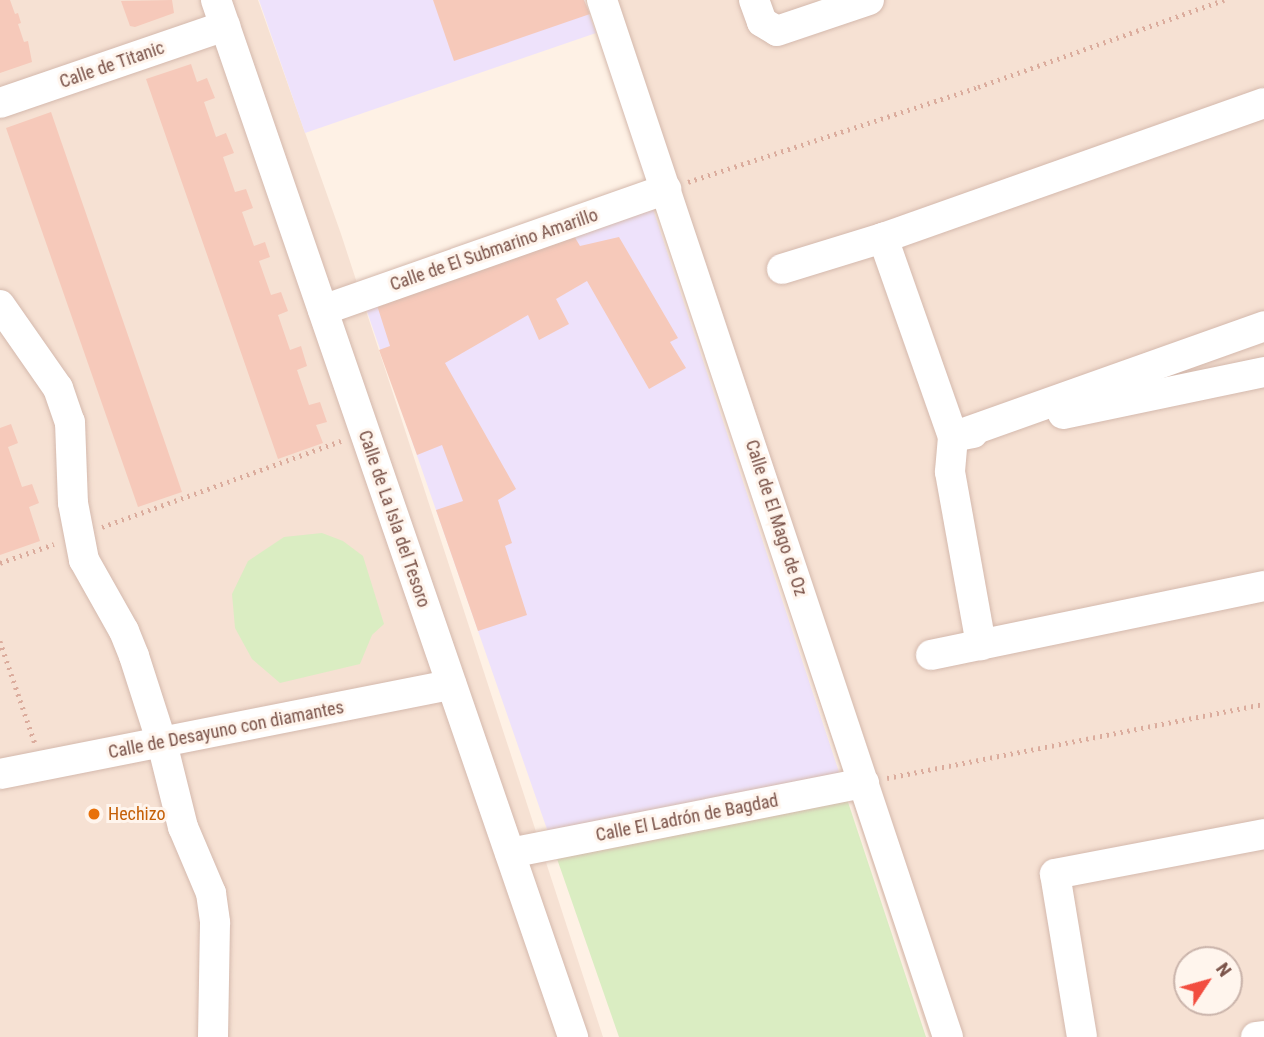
<!DOCTYPE html>
<meta charset="utf-8">
<style>
body{margin:0}
#map{position:relative;width:1264px;height:1037px;overflow:hidden;background:#fef1e5;font-family:"Roboto Condensed",sans-serif}
div>[style]{position:absolute}
[style*='--x']{left:calc(var(--x)*1px);top:calc(var(--y)*1px);width:calc(var(--w)*1px);rotate:calc(var(--a)*1deg)}
.residential>*{inset:0;background:#f6e1d3}
.education>*{inset:0;background:#eee2fb}
.green>*{inset:0;background:#daedc2}
.building>*{inset:0;background:#f6c9ba}
.path>*{height:4.5px;margin-top:-2.25px;transform-origin:0;background:repeating-linear-gradient(90deg,#dbac9d 0 2px,transparent 0 7px)}
.roads{filter:drop-shadow(0 0 2px #d4b9ad) drop-shadow(0 0 2px #d4b9ad)}
.minor>*{height:30px;margin:-15px;padding:0 15px;transform-origin:15px;border-radius:15px;background:#fff}
.dots>*{width:19px;height:19px;translate:-50% -50%;box-sizing:border-box;border:4px solid #fff5ed;border-radius:50%}
span{translate:-50% -50%;white-space:nowrap;text-align:center;line-height:1.15;-webkit-text-stroke:6px #fff5ed;paint-order:stroke}
.street-label{font-size:18px;color:#7a5248}
.food-label{font-size:18px;color:#c56008}
.left{translate:0 -50%;text-align:left}
.north{position:absolute;left:1173px;top:946px;width:70px;height:70px;box-sizing:border-box;background:#fff5ed;border:2px solid #cab4ab;border-radius:50%;rotate:54deg;font-size:19px;font-weight:700;line-height:28px;text-align:center;color:#7a5248}
.north::after{content:'';display:block;margin:auto;width:24px;height:32px;background:#f24e40;clip-path:polygon(50% 0,100% 100%,50% 72%,0 100%)}
</style>
<div id="map">
<div class="residential">
<i style="clip-path:polygon(0 0,258px 0,341px 234px,603px 1037px,0 1037px)"></i>
<i style="clip-path:polygon(evenodd,589px 0,1264px 0,1264px 1037px,929px 1037px,589px 0,1187px 960px,1229px 960px,1229px 1002px,1187px 1002px,1187px 960px)"></i>
</div>
<div class="education">
<i style="clip-path:polygon(259px 0,584px 0,596px 33px,305px 133px)"></i>
<i style="clip-path:polygon(651px 203px,841px 778px,549px 835px,364px 303px)"></i>
</div>
<div class="green">
<i style="clip-path:polygon(322px 533px,343px 541px,363px 556px,384px 624px,372px 635px,360px 664px,280px 683px,252px 659px,235px 628px,232px 594px,248px 561px,284px 537px)"></i>
<i style="clip-path:polygon(846px 796px,926px 1037px,619px 1037px,555px 853px)"></i>
</div>
<div class="building">
<i style="clip-path:polygon(0 0,10px 0,15px 14px,18px 13px,21px 23px,18px 24px,24px 42px,28px 41px,32px 62px,0 73px)"></i>
<i style="clip-path:polygon(172px 0,174px 13px,135px 27px,130px 26px,121px 1px)"></i>
<i style="clip-path:polygon(433px 0,584px 0,590px 14px,454px 61px)"></i>
<i style="clip-path:polygon(191px 64px,197px 82px,207px 78px,215px 98px,204px 102px,216px 137px,226px 133px,234px 153px,223px 157px,235px 192px,246px 189px,253px 208px,242px 212px,254px 246px,265px 242px,270px 257px,259px 261px,271px 295px,281px 292px,288px 311px,278px 315px,290px 350px,301px 346px,307px 366px,297px 370px,309px 405px,320px 402px,327px 422px,316px 425px,323px 443px,278px 459px,146px 79px)"></i>
<i style="clip-path:polygon(51px 112px,182px 492px,138px 507px,6px 128px)"></i>
<i style="clip-path:polygon(571px 231px,580px 246px,619px 237px,678px 338px,670px 342px,686px 368px,649px 389px,587px 281px,556px 299px,569px 324px,539px 340px,528px 315px,445px 363px,516px 489px,498px 500px,512px 543px,505px 546px,527px 615px,478px 631px,436px 510px,463px 501px,442px 445px,417px 455px,379px 350px,390px 346px,375px 299px)"></i>
<i style="clip-path:polygon(11px 424px,18px 443px,8px 447px,22px 487px,32px 484px,39px 503px,29px 507px,40px 541px,0 555px,0 428px)"></i>
</div>
<div class="path">
<i style="--x:688;--y:182;--w:305;--a:-18.1"></i>
<i style="--x:978;--y:87;--w:261;--a:-19.5"></i>
<i style="--x:102;--y:527;--w:254;--a:-19.8"></i>
<i style="--x:0;--y:563;--w:57;--a:-19.4"></i>
<i style="--x:0;--y:641;--w:108;--a:71.1"></i>
<i style="--x:887;--y:778;--w:384;--a:-11.1"></i>
</div>
<div class="roads">
<div class="minor">
<i style="--x:216;--y:0;--w:1097;--a:71"></i>
<i style="--x:602;--y:0;--w:1093;--a:71.55"></i>
<i style="--x:754;--y:0;--w:23;--a:70"></i>
<i style="--x:762;--y:22;--w:17;--a:31"></i>
<i style="--x:777;--y:31;--w:97;--a:-18.6"></i>
<i style="--x:0;--y:103;--w:238;--a:-18.9"></i>
<i style="--x:1264;--y:103;--w:404;--a:160.5"></i>
<i style="--x:883;--y:238;--w:211;--a:70.6"></i>
<i style="--x:953;--y:437;--w:330;--a:-19.6"></i>
<i style="--x:782;--y:269;--w:106;--a:-17.1"></i>
<i style="--x:0;--y:305;--w:101;--a:55.1"></i>
<i style="--x:58;--y:388;--w:36;--a:71"></i>
<i style="--x:70;--y:422;--w:81;--a:87.9"></i>
<i style="--x:73;--y:503;--w:58;--a:79.1"></i>
<i style="--x:84;--y:560;--w:81;--a:60.6"></i>
<i style="--x:124;--y:631;--w:27;--a:68"></i>
<i style="--x:134;--y:656;--w:91;--a:72.2"></i>
<i style="--x:162;--y:743;--w:87;--a:76"></i>
<i style="--x:183;--y:827;--w:72;--a:67"></i>
<i style="--x:211;--y:893;--w:30;--a:82"></i>
<i style="--x:215;--y:923;--w:114;--a:91"></i>
<i style="--x:323;--y:310;--w:364;--a:-19.4"></i>
<i style="--x:1063;--y:414;--w:205;--a:-11.8"></i>
<i style="--x:973;--y:433;--w:20;--a:169"></i>
<i style="--x:953;--y:437;--w:35;--a:95"></i>
<i style="--x:950;--y:472;--w:176;--a:79.8"></i>
<i style="--x:931;--y:655;--w:340;--a:-11.7"></i>
<i style="--x:0;--y:774;--w:460;--a:-11.2"></i>
<i style="--x:510;--y:853;--w:361;--a:-11.2"></i>
<i style="--x:1082;--y:1037;--w:165;--a:-99.4"></i>
<i style="--x:1055;--y:874;--w:213;--a:-10.8"></i>
<i style="--x:1256;--y:1037;--w:8;--a:-7"></i>
</div>
</div>
<div class="dots">
<i style="left:94px;top:814px;background:#e8710a"></i>
</div>
<div class="street-label">
<span style="left:112px;top:65px;rotate:-19deg">Calle de Titanic</span>
<span style="left:494px;top:250px;rotate:-19deg">Calle de El Submarino Amarillo</span>
<span style="left:776px;top:518px;rotate:72deg">Calle de El Mago de Oz</span>
<span style="left:394px;top:519px;rotate:71deg">Calle de La Isla del Tesoro</span>
<span style="left:226px;top:730px;rotate:-11deg">Calle de Desayuno con diamantes</span>
<span style="left:687px;top:818px;rotate:-11deg">Calle El Ladrón de Bagdad</span>
</div>
<div class="food-label">
<span class="left" style="left:108px;top:814px">Hechizo</span>
</div>
<div class="north">N</div>
</div>
